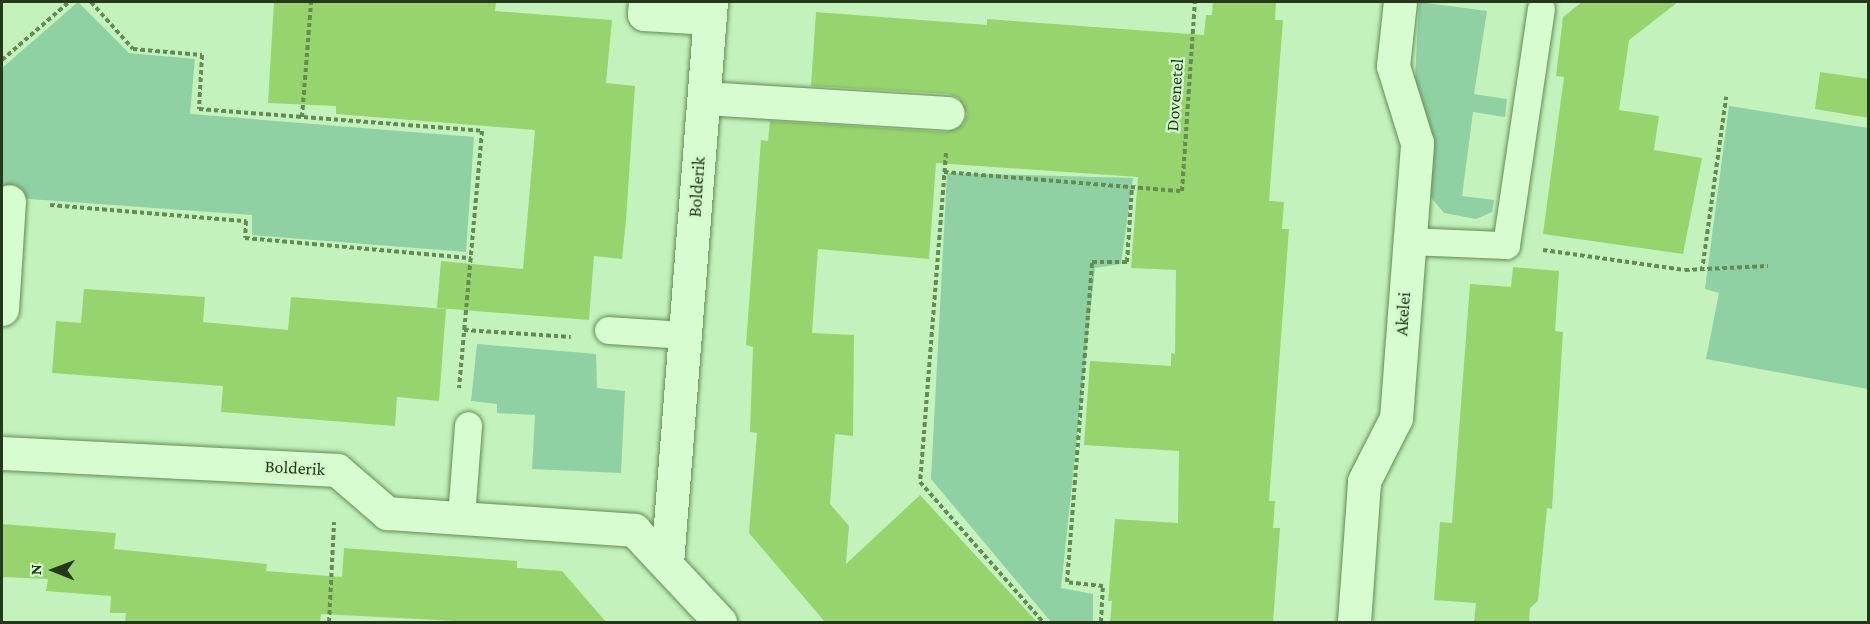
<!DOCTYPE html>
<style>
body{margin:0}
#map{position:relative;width:1870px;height:624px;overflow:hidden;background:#c3f2bc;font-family:"Crimson Pro",serif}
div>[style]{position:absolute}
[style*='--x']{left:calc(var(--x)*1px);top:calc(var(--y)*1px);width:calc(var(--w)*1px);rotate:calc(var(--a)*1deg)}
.green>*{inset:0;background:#90d1a3}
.building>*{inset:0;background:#98d46e}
.path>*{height:4px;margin-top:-2px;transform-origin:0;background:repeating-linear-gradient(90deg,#648b54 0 4.5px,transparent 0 7.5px)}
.roads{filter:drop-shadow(0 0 2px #648b54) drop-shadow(0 0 2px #648b54)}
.service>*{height:27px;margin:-13.5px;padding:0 13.5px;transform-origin:13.5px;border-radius:13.5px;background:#d6fcd0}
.minor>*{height:33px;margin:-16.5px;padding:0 16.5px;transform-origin:16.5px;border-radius:16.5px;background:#d6fcd0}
span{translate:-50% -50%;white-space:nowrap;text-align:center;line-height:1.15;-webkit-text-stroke:4.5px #d2f9cd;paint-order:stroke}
.street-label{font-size:18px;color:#25391a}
.frame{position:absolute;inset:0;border:3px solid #25391a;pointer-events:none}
.north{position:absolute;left:24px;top:540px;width:60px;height:60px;-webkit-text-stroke:4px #d2f9cd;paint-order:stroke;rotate:271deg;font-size:16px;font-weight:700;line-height:24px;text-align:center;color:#25391a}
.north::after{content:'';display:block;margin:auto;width:21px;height:27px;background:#25391a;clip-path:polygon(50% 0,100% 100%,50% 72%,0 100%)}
</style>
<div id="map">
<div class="green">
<i style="clip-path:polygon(78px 2px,129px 53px,195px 59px,190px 114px,474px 137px,466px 252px,252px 235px,252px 215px,2px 197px,2px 68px)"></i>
<i style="clip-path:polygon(1419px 2px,1487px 11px,1474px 94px,1507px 99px,1505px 117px,1473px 112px,1462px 196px,1494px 200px,1492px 212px,1476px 219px,1444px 213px,1428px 194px,1428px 120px,1415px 79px)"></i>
<i style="clip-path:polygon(1729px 106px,1868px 128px,1868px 389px,1706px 359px,1719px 293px,1705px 289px)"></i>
<i style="clip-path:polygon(947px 173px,1133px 178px,1121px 264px,1095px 268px,1061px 588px,1093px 594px,1093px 622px,1051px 622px,931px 479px)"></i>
<i style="clip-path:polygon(477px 344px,596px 354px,597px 388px,625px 391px,621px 473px,532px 469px,535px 415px,497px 413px,497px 404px,471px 401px)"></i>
</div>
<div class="building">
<i style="clip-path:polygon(274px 2px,496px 2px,495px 11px,612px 20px,606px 83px,635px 86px,626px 221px,622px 259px,594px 256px,589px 320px,437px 308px,441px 261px,523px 269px,535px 130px,336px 114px,336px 106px,268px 103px)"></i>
<i style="clip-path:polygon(1213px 2px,1276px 2px,1275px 20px,1283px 20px,1269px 201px,1284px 202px,1282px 229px,1289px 229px,1269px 501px,1275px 501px,1273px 528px,1280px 528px,1273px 622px,1110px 622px,1112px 601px,1108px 601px,1115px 519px,1178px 523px,1179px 451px,1084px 445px,1090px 361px,1171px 366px,1171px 353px,1175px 354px,1176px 270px,1131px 268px,1138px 177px,936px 163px,929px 259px,818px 249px,812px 333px,854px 335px,853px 436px,835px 434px,830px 504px,849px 526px,846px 564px,920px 495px,1037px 622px,825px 622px,749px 533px,757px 433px,750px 432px,753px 347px,746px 345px,761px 140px,768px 141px,770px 121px,947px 132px,963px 124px,967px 114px,959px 98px,949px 94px,811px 86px,816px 12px,987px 25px,987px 19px,1204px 35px,1206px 15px,1212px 15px)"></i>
<i style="clip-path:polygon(1582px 2px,1678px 2px,1629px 40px,1619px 110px,1659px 116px,1654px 150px,1702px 158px,1683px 254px,1543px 234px,1564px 77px,1556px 76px,1563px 17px)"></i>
<i style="clip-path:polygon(1820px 72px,1869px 79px,1869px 118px,1815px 109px)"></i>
<i style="clip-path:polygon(1513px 267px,1559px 271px,1555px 331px,1563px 332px,1552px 509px,1547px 508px,1538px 601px,1530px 608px,1529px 622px,1474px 622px,1476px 603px,1434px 600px,1440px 522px,1452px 523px,1470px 284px,1511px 287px)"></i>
<i style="clip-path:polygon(84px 289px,205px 297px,203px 322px,288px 330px,291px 297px,446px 309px,439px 401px,397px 397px,395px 426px,221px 412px,223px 386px,52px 373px,56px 321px,81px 323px)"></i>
<i style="clip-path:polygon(2px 524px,116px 533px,114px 549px,267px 564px,266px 571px,303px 574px,342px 577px,344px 548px,517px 561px,517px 568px,562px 571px,606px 622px,477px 622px,321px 614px,320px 622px,125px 622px,126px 613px,110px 613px,111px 596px,46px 591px,48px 579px,2px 577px)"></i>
</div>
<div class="path">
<i style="--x:91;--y:2;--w:63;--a:48.2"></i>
<i style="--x:133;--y:49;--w:69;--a:5"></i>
<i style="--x:202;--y:55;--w:54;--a:93.2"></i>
<i style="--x:199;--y:109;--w:284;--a:4.4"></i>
<i style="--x:482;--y:131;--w:258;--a:95.1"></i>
<i style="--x:2;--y:60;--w:89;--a:-40.9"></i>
<i style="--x:302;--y:117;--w:115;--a:-85.5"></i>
<i style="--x:946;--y:153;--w:330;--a:94.5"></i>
<i style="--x:920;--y:482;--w:186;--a:48.7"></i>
<i style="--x:944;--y:172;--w:239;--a:4.6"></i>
<i style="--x:1182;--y:191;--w:189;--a:-86.1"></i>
<i style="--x:50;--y:205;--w:197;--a:4.7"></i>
<i style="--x:246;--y:221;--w:17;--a:93"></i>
<i style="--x:245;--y:238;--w:227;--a:5.1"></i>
<i style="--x:1543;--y:250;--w:143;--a:8"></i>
<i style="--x:1685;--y:270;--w:83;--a:-2.8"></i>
<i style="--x:1702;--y:271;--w:176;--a:-82.1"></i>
<i style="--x:464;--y:330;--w:107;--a:3.7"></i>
<i style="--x:329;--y:622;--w:100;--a:-87.1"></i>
<i style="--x:1101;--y:622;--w:36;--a:-87"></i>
<i style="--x:1103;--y:586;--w:36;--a:-174"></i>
<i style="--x:1067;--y:582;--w:321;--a:-85.5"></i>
<i style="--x:1092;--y:262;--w:35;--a:0"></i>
<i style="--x:1127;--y:262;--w:75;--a:-86.2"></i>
</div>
<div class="roads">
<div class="service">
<i style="--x:1409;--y:241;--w:97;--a:2.4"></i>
<i style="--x:1506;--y:245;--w:239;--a:-81.6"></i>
<i style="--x:608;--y:330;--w:78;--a:3.7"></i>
<i style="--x:461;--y:517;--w:92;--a:-85.6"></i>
</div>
<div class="minor">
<i style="--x:645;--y:2;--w:12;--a:95"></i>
<i style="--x:644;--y:14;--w:65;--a:3.5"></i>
<i style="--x:704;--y:98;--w:244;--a:3.5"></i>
<i style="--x:2;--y:309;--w:108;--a:-86.3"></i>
<i style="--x:2;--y:453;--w:335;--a:2.9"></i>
<i style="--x:337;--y:470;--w:66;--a:40.7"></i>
<i style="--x:387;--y:513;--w:248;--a:3.9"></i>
<i style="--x:634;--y:530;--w:126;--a:46.9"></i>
<i style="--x:667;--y:563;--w:563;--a:-85.52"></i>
<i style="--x:1354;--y:622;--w:141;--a:-85.9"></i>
<i style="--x:1364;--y:481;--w:71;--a:-63.1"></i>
<i style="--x:1396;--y:418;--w:276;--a:-85.6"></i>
<i style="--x:1417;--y:143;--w:81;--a:-107.3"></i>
<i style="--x:1393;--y:66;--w:64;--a:-83.8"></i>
</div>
</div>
<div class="street-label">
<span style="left:1175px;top:95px;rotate:-86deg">Dovenetel</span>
<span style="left:697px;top:187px;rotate:-86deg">Bolderik</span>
<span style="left:1403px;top:314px;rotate:-86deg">Akelei</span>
<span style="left:295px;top:468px;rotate:3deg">Bolderik</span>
</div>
<div class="frame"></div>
<div class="north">N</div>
</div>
